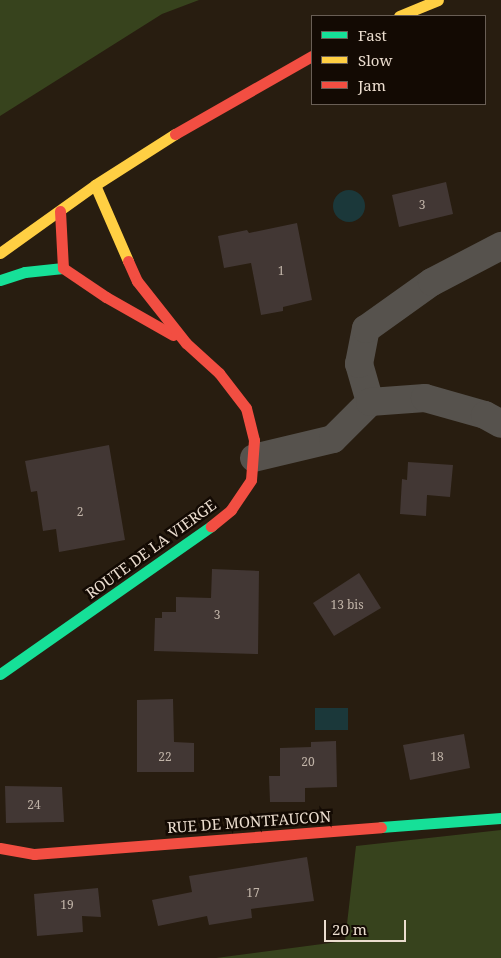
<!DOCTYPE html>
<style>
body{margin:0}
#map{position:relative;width:501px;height:958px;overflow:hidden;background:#281d10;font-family:"Noto Serif",serif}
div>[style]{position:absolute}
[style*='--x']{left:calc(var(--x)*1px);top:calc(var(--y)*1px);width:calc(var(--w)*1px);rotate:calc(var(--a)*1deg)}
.green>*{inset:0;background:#37431d}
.water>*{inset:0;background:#1b383a}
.round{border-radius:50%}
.building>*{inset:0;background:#423734}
.street>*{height:28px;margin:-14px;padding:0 14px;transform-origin:14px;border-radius:14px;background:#56524d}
.fast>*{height:11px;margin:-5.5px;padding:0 5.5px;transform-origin:5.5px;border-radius:5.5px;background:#16e098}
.slow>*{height:11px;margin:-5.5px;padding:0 5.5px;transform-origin:5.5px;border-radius:5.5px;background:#ffcf43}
.jam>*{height:11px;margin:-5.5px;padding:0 5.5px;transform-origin:5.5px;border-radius:5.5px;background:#f24e42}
span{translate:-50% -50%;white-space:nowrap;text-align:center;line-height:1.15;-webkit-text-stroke:5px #130a03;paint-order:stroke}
.number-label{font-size:12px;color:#c1b4a8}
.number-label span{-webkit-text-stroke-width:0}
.street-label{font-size:15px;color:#ebddcf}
.legend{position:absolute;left:311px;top:15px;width:175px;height:90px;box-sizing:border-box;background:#130a03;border:1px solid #695e55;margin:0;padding:6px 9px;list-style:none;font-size:15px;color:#ebddcf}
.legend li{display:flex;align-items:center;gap:10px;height:25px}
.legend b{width:25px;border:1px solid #695e55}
.scale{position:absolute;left:324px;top:920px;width:82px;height:22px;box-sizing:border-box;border:2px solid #ebddcf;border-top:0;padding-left:6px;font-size:15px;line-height:18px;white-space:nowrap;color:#ebddcf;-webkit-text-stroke:4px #130a03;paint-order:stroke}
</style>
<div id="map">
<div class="green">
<i style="clip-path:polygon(0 0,199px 0,162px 14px,0 116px)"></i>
<i style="clip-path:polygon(501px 830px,501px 958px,216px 958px,345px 941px,356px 846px)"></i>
</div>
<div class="water">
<i class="round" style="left:333px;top:190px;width:32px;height:32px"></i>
<i style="clip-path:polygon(315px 708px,348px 708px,348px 730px,315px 730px)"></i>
</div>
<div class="building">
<i style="clip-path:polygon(446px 182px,453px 214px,399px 227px,392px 195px)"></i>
<i style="clip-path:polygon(297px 223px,312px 300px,283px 307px,283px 311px,261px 315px,251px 263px,224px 268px,218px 236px,247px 230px,249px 233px)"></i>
<i style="clip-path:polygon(109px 445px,125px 540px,59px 552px,56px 529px,43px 531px,37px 491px,31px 492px,25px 461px)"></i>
<i style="clip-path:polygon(408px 462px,453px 465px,450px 497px,427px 495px,426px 516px,400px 514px,402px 479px,407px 480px)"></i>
<i style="clip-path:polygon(212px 569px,259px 571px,258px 654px,154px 651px,155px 618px,162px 618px,162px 612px,176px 612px,176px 597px,211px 598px)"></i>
<i style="clip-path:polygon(359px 573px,381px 608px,334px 636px,313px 603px)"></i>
<i style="clip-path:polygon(173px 699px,174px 742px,194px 743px,194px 772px,137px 772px,137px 700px)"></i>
<i style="clip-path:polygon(464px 734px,470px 768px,410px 780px,403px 745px)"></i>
<i style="clip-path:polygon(336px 741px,337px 787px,305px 788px,305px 802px,270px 802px,269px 776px,280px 776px,280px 748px,311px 747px,311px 742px)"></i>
<i style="clip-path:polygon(5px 786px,62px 787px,64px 822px,6px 823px)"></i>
<i style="clip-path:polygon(307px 857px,314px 901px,251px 909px,252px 918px,209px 925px,207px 916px,158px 926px,152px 900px,192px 892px,189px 876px)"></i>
<i style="clip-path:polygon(98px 888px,101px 917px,82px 916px,83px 932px,37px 936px,34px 894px)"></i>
</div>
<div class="street">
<i style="--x:370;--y:402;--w:40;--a:-106"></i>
<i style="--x:359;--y:364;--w:36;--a:-79"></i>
<i style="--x:366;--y:329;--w:81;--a:-35.5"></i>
<i style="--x:432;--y:282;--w:78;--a:-27.6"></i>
<i style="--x:254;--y:458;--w:81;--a:-13.5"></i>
<i style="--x:333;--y:439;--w:52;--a:-45"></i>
<i style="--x:370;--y:402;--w:55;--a:-4.2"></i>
<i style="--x:425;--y:398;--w:62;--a:15.8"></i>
<i style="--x:485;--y:415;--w:18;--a:29"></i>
</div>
<div class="fast">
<i style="--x:0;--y:280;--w:26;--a:-18"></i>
<i style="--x:25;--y:272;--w:38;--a:-6"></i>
<i style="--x:0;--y:674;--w:258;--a:-35"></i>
<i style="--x:381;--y:827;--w:120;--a:-4.3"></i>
</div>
<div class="slow">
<i style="--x:399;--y:16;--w:42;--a:-22.3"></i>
<i style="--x:95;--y:185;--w:83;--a:66.5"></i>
<i style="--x:0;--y:253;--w:117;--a:-35.6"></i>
<i style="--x:95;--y:185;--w:95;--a:-32.5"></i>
</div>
<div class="jam">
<i style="--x:175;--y:134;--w:158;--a:-29.7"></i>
<i style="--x:60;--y:211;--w:57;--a:87"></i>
<i style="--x:63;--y:268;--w:52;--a:34"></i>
<i style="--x:106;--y:297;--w:77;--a:29.6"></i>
<i style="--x:128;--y:261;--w:22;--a:66"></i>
<i style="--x:137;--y:281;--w:79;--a:51.7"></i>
<i style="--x:186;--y:343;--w:45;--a:42.3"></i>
<i style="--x:219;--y:373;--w:44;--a:52.4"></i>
<i style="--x:246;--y:408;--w:33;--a:76"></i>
<i style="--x:254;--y:440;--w:40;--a:94.3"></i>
<i style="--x:251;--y:480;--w:36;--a:124"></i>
<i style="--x:231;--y:510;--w:26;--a:141"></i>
<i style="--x:0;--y:848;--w:35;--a:10"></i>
<i style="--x:34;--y:854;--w:348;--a:-4.4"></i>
</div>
<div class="number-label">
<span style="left:422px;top:205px">3</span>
<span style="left:281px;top:271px">1</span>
<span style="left:80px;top:512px">2</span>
<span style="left:347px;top:605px">13 bis</span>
<span style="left:217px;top:615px">3</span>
<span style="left:165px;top:757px">22</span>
<span style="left:437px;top:757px">18</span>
<span style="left:308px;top:762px">20</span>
<span style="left:34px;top:805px">24</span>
<span style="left:253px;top:893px">17</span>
<span style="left:67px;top:905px">19</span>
</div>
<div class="street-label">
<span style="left:151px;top:549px;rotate:-36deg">ROUTE DE LA VIERGE</span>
<span style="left:249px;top:822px;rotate:-4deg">RUE DE MONTFAUCON</span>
</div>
<ul class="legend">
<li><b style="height:6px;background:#16e098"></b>Fast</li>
<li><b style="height:6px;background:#ffcf43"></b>Slow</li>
<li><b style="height:6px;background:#f24e42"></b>Jam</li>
</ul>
<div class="scale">20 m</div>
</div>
